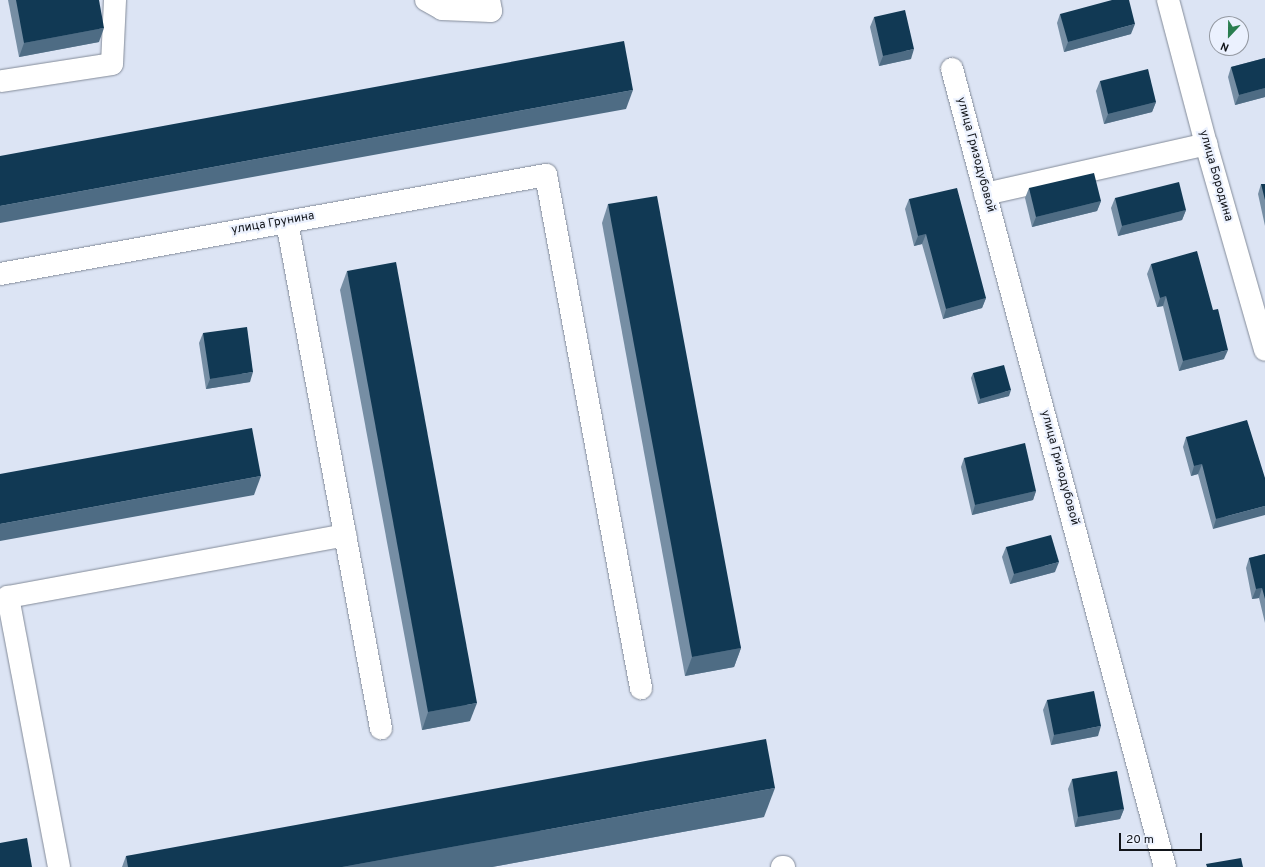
<!DOCTYPE html>
<meta charset="utf-8">
<style>
body{margin:0}
#map{position:relative;width:1265px;height:867px;overflow:hidden;background:#dce4f4;font-family:Overpass,sans-serif}
div>[style]{position:absolute}
[style*='--x']{left:calc(var(--x)*1px);top:calc(var(--y)*1px);width:calc(var(--w)*1px);rotate:calc(var(--a)*1deg)}
.roads{filter:drop-shadow(0 0 1px #838b99) drop-shadow(0 0 1px #838b99)}
.minor>*{height:22px;margin:-11px;padding:0 11px;transform-origin:11px;border-radius:11px;background:#fff}
.wall>*{inset:0;background:#768ea4}
.shaded-wall>*{inset:0;background:#4e6c84}
.building>*{inset:0;background:#113954}
span{translate:-50% -50%;white-space:nowrap;text-align:center;line-height:1.15;-webkit-text-stroke:4px #ebf1fe;paint-order:stroke}
.street-label{font-size:12px;color:#111419}
.north{position:absolute;left:1209px;top:16px;width:40px;height:40px;box-sizing:border-box;background:#ebf1fe;border:1px solid #9499a2;border-radius:50%;rotate:202deg;font-size:11px;font-weight:700;line-height:16px;text-align:center;color:#111419}
.north::after{content:'';display:block;margin:auto;width:14px;height:18px;background:#2a7e50;clip-path:polygon(50% 0,100% 100%,50% 72%,0 100%)}
.scale{position:absolute;left:1119px;top:833px;width:83px;height:18px;box-sizing:border-box;border:2px solid #111419;border-top:0;padding-left:5px;font-size:12px;line-height:14px;white-space:nowrap;color:#111419;-webkit-text-stroke:3px #ebf1fe;paint-order:stroke}
</style>
<div id="map">
<div class="roads">
<div class="minor">
<i style="--x:426;--y:0;--w:18;--a:29"></i>
<i style="--x:442;--y:9;--w:49;--a:2.3"></i>
<i style="--x:491;--y:11;--w:11;--a:-100"></i>
<i style="--x:1168;--y:0;--w:149;--a:75.2"></i>
<i style="--x:1206;--y:144;--w:214;--a:74"></i>
<i style="--x:952;--y:69;--w:826;--a:75.06"></i>
<i style="--x:2;--y:81;--w:111;--a:-8.8"></i>
<i style="--x:112;--y:64;--w:64;--a:-87.3"></i>
<i style="--x:985;--y:194;--w:227;--a:-12.7"></i>
<i style="--x:287;--y:222;--w:515;--a:79.48"></i>
<i style="--x:0;--y:274;--w:555;--a:-10.28"></i>
<i style="--x:546;--y:175;--w:522;--a:79.51"></i>
<i style="--x:59;--y:867;--w:275;--a:-100.7"></i>
<i style="--x:8;--y:597;--w:343;--a:-10.4"></i>
<i style="--x:782;--y:867;--w:2;--a:0"></i>
</div>
</div>
<div class="wall">
<i style="clip-path:polygon(8px 0,99px 0,99px 42px,19px 57px)"></i>
<i style="clip-path:polygon(1060px 14px,1131px 34px,1064px 52px,1057px 23px)"></i>
<i style="clip-path:polygon(874px 17px,911px 59px,879px 66px,870px 27px)"></i>
<i style="clip-path:polygon(1265px 58px,1265px 97px,1235px 105px,1228px 77px,1231px 67px)"></i>
<i style="clip-path:polygon(1100px 81px,1156px 102px,1152px 112px,1104px 124px,1096px 91px)"></i>
<i style="clip-path:polygon(1261px 184px,1265px 184px,1265px 226px,1258px 194px)"></i>
<i style="clip-path:polygon(1029px 188px,1101px 201px,1097px 211px,1032px 227px,1025px 198px)"></i>
<i style="clip-path:polygon(1115px 198px,1186px 210px,1182px 220px,1118px 236px,1111px 208px)"></i>
<i style="clip-path:polygon(909px 199px,986px 298px,982px 308px,943px 319px,922px 244px,914px 246px,905px 209px)"></i>
<i style="clip-path:polygon(608px 204px,741px 648px,734px 667px,685px 676px,602px 223px)"></i>
<i style="clip-path:polygon(1151px 264px,1224px 359px,1179px 371px,1163px 306px,1157px 307px,1147px 274px)"></i>
<i style="clip-path:polygon(347px 271px,470px 721px,422px 730px,340px 290px)"></i>
<i style="clip-path:polygon(203px 333px,250px 382px,206px 389px,199px 343px)"></i>
<i style="clip-path:polygon(973px 373px,1009px 396px,978px 404px,971px 378px)"></i>
<i style="clip-path:polygon(1186px 437px,1265px 478px,1213px 529px,1198px 474px,1191px 476px,1183px 447px)"></i>
<i style="clip-path:polygon(964px 458px,1036px 491px,1033px 500px,972px 515px,961px 467px)"></i>
<i style="clip-path:polygon(1006px 547px,1055px 572px,1010px 584px,1002px 557px)"></i>
<i style="clip-path:polygon(1265px 554px,1265px 623px,1259px 598px,1252px 599px,1246px 568px,1249px 558px)"></i>
<i style="clip-path:polygon(1047px 700px,1098px 736px,1051px 745px,1043px 710px)"></i>
<i style="clip-path:polygon(1072px 779px,1124px 809px,1120px 819px,1075px 827px,1068px 789px)"></i>
<i style="clip-path:polygon(764px 817px,492px 867px,122px 867px,126px 856px)"></i>
</div>
<div class="shaded-wall">
<i style="clip-path:polygon(1135px 24px,1131px 34px,1064px 52px,1068px 42px)"></i>
<i style="clip-path:polygon(104px 28px,99px 42px,19px 57px,24px 43px)"></i>
<i style="clip-path:polygon(914px 49px,911px 59px,879px 66px,883px 56px)"></i>
<i style="clip-path:polygon(1265px 88px,1265px 97px,1235px 105px,1239px 95px)"></i>
<i style="clip-path:polygon(633px 90px,626px 109px,0 223px,0 206px)"></i>
<i style="clip-path:polygon(1156px 102px,1152px 112px,1104px 124px,1108px 114px)"></i>
<i style="clip-path:polygon(1101px 201px,1097px 211px,1032px 227px,1036px 217px)"></i>
<i style="clip-path:polygon(1186px 210px,1182px 220px,1118px 236px,1122px 226px)"></i>
<i style="clip-path:polygon(926px 234px,922px 244px,914px 246px,918px 236px)"></i>
<i style="clip-path:polygon(1166px 296px,1163px 306px,1157px 307px,1160px 298px)"></i>
<i style="clip-path:polygon(986px 298px,982px 308px,943px 319px,946px 309px)"></i>
<i style="clip-path:polygon(1228px 350px,1224px 359px,1179px 371px,1183px 361px)"></i>
<i style="clip-path:polygon(253px 372px,250px 382px,206px 389px,210px 379px)"></i>
<i style="clip-path:polygon(1011px 390px,1009px 396px,978px 404px,980px 399px)"></i>
<i style="clip-path:polygon(1202px 464px,1198px 474px,1191px 476px,1194px 466px)"></i>
<i style="clip-path:polygon(261px 476px,254px 495px,0 541px,0 524px)"></i>
<i style="clip-path:polygon(1036px 491px,1033px 500px,972px 515px,975px 505px)"></i>
<i style="clip-path:polygon(1265px 506px,1265px 515px,1213px 529px,1216px 519px)"></i>
<i style="clip-path:polygon(1059px 562px,1055px 572px,1010px 584px,1014px 574px)"></i>
<i style="clip-path:polygon(1262px 588px,1259px 598px,1252px 599px,1256px 589px)"></i>
<i style="clip-path:polygon(741px 648px,734px 667px,685px 676px,692px 657px)"></i>
<i style="clip-path:polygon(477px 703px,470px 721px,422px 730px,428px 712px)"></i>
<i style="clip-path:polygon(1101px 726px,1098px 736px,1051px 745px,1054px 735px)"></i>
<i style="clip-path:polygon(775px 788px,764px 817px,492px 867px,342px 867px)"></i>
<i style="clip-path:polygon(1124px 809px,1120px 819px,1075px 827px,1078px 817px)"></i>
</div>
<div class="building">
<i style="clip-path:polygon(16px 0,99px 0,104px 28px,24px 43px)"></i>
<i style="clip-path:polygon(1112px 0,1129px 0,1135px 24px,1068px 42px,1060px 14px)"></i>
<i style="clip-path:polygon(905px 10px,914px 49px,883px 56px,874px 17px)"></i>
<i style="clip-path:polygon(624px 41px,633px 90px,0 206px,0 156px)"></i>
<i style="clip-path:polygon(1265px 58px,1265px 88px,1239px 95px,1231px 67px)"></i>
<i style="clip-path:polygon(1148px 69px,1156px 102px,1108px 114px,1100px 81px)"></i>
<i style="clip-path:polygon(1094px 173px,1101px 201px,1036px 217px,1029px 188px)"></i>
<i style="clip-path:polygon(1179px 182px,1186px 210px,1122px 226px,1115px 198px)"></i>
<i style="clip-path:polygon(1261px 184px,1265px 184px,1265px 200px)"></i>
<i style="clip-path:polygon(957px 188px,986px 298px,946px 309px,926px 234px,918px 236px,909px 199px)"></i>
<i style="clip-path:polygon(657px 196px,741px 648px,692px 657px,608px 204px)"></i>
<i style="clip-path:polygon(1197px 251px,1213px 310px,1218px 309px,1228px 350px,1183px 361px,1166px 296px,1160px 298px,1151px 264px)"></i>
<i style="clip-path:polygon(396px 262px,477px 703px,428px 712px,347px 271px)"></i>
<i style="clip-path:polygon(247px 327px,253px 372px,210px 379px,203px 333px)"></i>
<i style="clip-path:polygon(1004px 365px,1011px 390px,980px 399px,973px 373px)"></i>
<i style="clip-path:polygon(1247px 420px,1265px 478px,1265px 506px,1216px 519px,1202px 464px,1194px 466px,1186px 437px)"></i>
<i style="clip-path:polygon(252px 428px,261px 476px,0 524px,0 474px)"></i>
<i style="clip-path:polygon(1025px 443px,1036px 491px,975px 505px,964px 458px)"></i>
<i style="clip-path:polygon(1051px 535px,1059px 562px,1014px 574px,1006px 547px)"></i>
<i style="clip-path:polygon(1265px 554px,1265px 599px,1262px 588px,1256px 589px,1249px 558px)"></i>
<i style="clip-path:polygon(1094px 691px,1101px 726px,1054px 735px,1047px 700px)"></i>
<i style="clip-path:polygon(766px 739px,775px 788px,342px 867px,128px 867px,126px 856px)"></i>
<i style="clip-path:polygon(1117px 771px,1124px 809px,1078px 817px,1072px 779px)"></i>
<i style="clip-path:polygon(27px 838px,32px 867px,0 867px,0 843px)"></i>
<i style="clip-path:polygon(1241px 858px,1243px 867px,1207px 867px,1206px 864px)"></i>
</div>
<div class="street-label">
<span style="left:975px;top:155px;rotate:75deg">улица Гризодубовой</span>
<span style="left:1215px;top:176px;rotate:74deg">улица Бородина</span>
<span style="left:273px;top:224px;rotate:-10deg">улица Грунина</span>
<span style="left:1059px;top:468px;rotate:75deg">улица Гризодубовой</span>
</div>
<div class="north">N</div>
<div class="scale">20 m</div>
</div>
